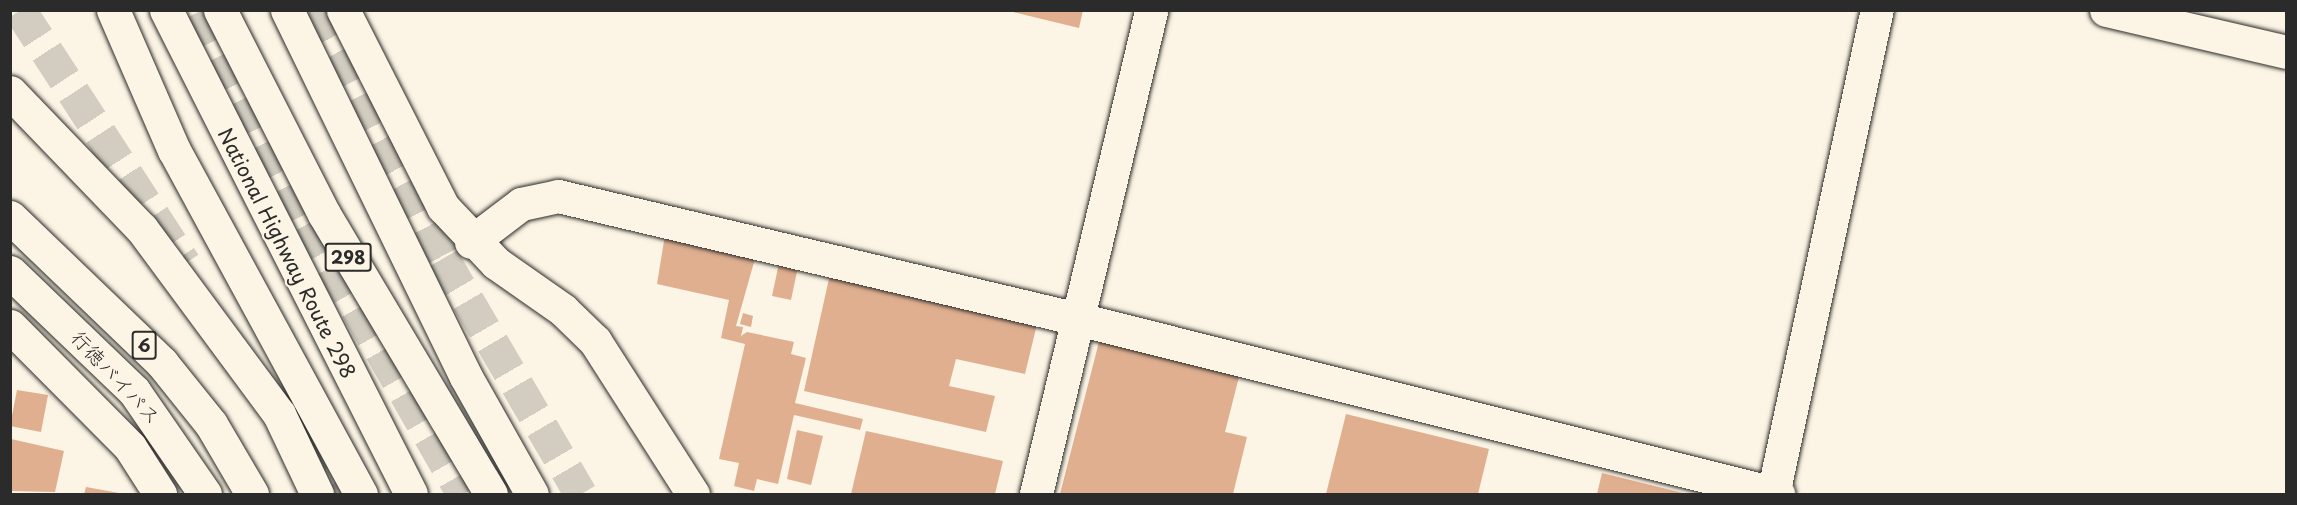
<!DOCTYPE html>
<meta charset="utf-8">
<style>
body{margin:0}
#map{position:relative;width:2297px;height:505px;overflow:hidden;background:#fcf5e5;font-family:"Playpen Sans","Klee One",sans-serif}
div>[style]{position:absolute}
[style*='--x']{left:calc(var(--x)*1px);top:calc(var(--y)*1px);width:calc(var(--w)*1px);rotate:calc(var(--a)*1deg)}
.building>*{inset:0;background:#dfaf90}
.highway-tunnel>*{height:33px;margin-top:-16.5px;transform-origin:0;background:repeating-linear-gradient(90deg,#d2cdc0 0 33px,transparent 0 49px)}
.roads{filter:drop-shadow(0 0 2px #2b2b2b) drop-shadow(0 0 2px #2b2b2b)}
.minor>*{height:33px;margin:-16.5px;padding:0 16.5px;transform-origin:16.5px;border-radius:16.5px;background:#fcf5e5}
.major>*{height:33px;margin:-16.5px;padding:0 16.5px;transform-origin:16.5px;border-radius:16.5px;background:#fcf5e5}
.highway>*{height:33px;margin:-16.5px;padding:0 16.5px;transform-origin:16.5px;border-radius:16.5px;background:#fcf5e5}
span{translate:-50% -50%;white-space:nowrap;text-align:center;line-height:1.15;-webkit-text-stroke:4.5px #fcf5e5;paint-order:stroke}
.shield-label span{padding:2px 4px;background:#fcf5e5;border:2px solid;border-radius:4px;-webkit-text-stroke-width:0}
.shield-label{font-size:18px;color:#2b2b2b;font-weight:700}
.street-label{font-size:20px;color:#2b2b2b}
.frame{position:absolute;inset:0;border:12px solid #2b2b2b;pointer-events:none}
</style>
<div id="map">
<div class="building">
<i style="clip-path:polygon(1005px 10px,1083px 10px,1079px 28px)"></i>
<i style="clip-path:polygon(665px 235px,756px 255px,736px 326px,743px 327px,741px 336px,747px 332px,794px 342px,791px 354px,806px 358px,795px 403px,863px 419px,860px 430px,794px 415px,778px 484px,757px 479px,754px 491px,734px 486px,739px 463px,719px 459px,745px 344px,721px 338px,729px 300px,657px 284px)"></i>
<i style="clip-path:polygon(779px 263px,798px 267px,791px 300px,772px 296px)"></i>
<i style="clip-path:polygon(830px 274px,1038px 320px,1025px 374px,956px 359px,949px 386px,995px 396px,986px 432px,804px 391px)"></i>
<i style="clip-path:polygon(743px 313px,753px 316px,751px 327px,740px 324px)"></i>
<i style="clip-path:polygon(1101px 334px,1241px 369px,1225px 432px,1247px 437px,1233px 494px,1060px 494px)"></i>
<i style="clip-path:polygon(17px 390px,48px 395px,41px 432px,10px 426px)"></i>
<i style="clip-path:polygon(1346px 414px,1489px 449px,1478px 494px,1326px 494px)"></i>
<i style="clip-path:polygon(797px 430px,823px 436px,811px 485px,787px 479px)"></i>
<i style="clip-path:polygon(866px 431px,1003px 461px,995px 494px,851px 494px)"></i>
<i style="clip-path:polygon(11px 439px,64px 451px,55px 492px,10px 491px)"></i>
<i style="clip-path:polygon(1602px 473px,1687px 494px,1597px 494px)"></i>
<i style="clip-path:polygon(86px 487px,119px 493px,119px 494px,84px 494px)"></i>
</div>
<div class="highway-tunnel">
<i style="--x:20;--y:10;--w:302;--a:57"></i>
<i style="--x:201;--y:10;--w:238;--a:63.3"></i>
<i style="--x:308;--y:223;--w:312;--a:60.2"></i>
<i style="--x:312;--y:10;--w:280;--a:62.2"></i>
<i style="--x:443;--y:258;--w:273;--a:59.7"></i>
<i style="--x:303;--y:445;--w:61;--a:53.7"></i>
</div>
<div class="roads">
<div class="minor">
<i style="--x:343;--y:10;--w:221;--a:63.1"></i>
<i style="--x:443;--y:207;--w:77;--a:46.6"></i>
<i style="--x:496;--y:263;--w:82;--a:35"></i>
<i style="--x:563;--y:310;--w:45;--a:44.1"></i>
<i style="--x:595;--y:341;--w:182;--a:57.4"></i>
<i style="--x:2106;--y:10;--w:185;--a:13.1"></i>
<i style="--x:10;--y:92;--w:190;--a:46.1"></i>
<i style="--x:142;--y:229;--w:230;--a:53.5"></i>
<i style="--x:279;--y:414;--w:89;--a:64.6"></i>
<i style="--x:471;--y:242;--w:63;--a:-37.2"></i>
<i style="--x:521;--y:204;--w:38;--a:-12"></i>
<i style="--x:558;--y:196;--w:534;--a:13.31"></i>
<i style="--x:1078;--y:319;--w:722;--a:14.04"></i>
<i style="--x:10;--y:326;--w:170;--a:45.2"></i>
<i style="--x:130;--y:447;--w:56;--a:57.4"></i>
<i style="--x:1036;--y:494;--w:497;--a:-76.6"></i>
<i style="--x:1773;--y:494;--w:495;--a:-77.9"></i>
</div>
<div class="major">
<i style="--x:10;--y:217;--w:211;--a:43.8"></i>
<i style="--x:162;--y:363;--w:78;--a:51.2"></i>
<i style="--x:211;--y:424;--w:81;--a:59.6"></i>
<i style="--x:10;--y:272;--w:172;--a:43.8"></i>
<i style="--x:134;--y:391;--w:125;--a:55.4"></i>
</div>
<div class="highway">
<i style="--x:113;--y:10;--w:153;--a:66.5"></i>
<i style="--x:174;--y:150;--w:392;--a:61.5"></i>
<i style="--x:166;--y:10;--w:542;--a:63.15"></i>
<i style="--x:220;--y:10;--w:229;--a:63"></i>
<i style="--x:324;--y:214;--w:326;--a:59.2"></i>
<i style="--x:287;--y:10;--w:408;--a:64"></i>
<i style="--x:466;--y:377;--w:134;--a:60.6"></i>
</div>
</div>
<div class="shield-label">
<span style="left:348px;top:257px">298</span>
<span style="left:144px;top:345px">6</span>
</div>
<div class="street-label">
<span style="left:287px;top:253px;rotate:63deg">National Highway Route 298</span>
<span style="left:116px;top:377px;rotate:47deg">行徳バイパス</span>
</div>
<div class="frame"></div>
</div>
